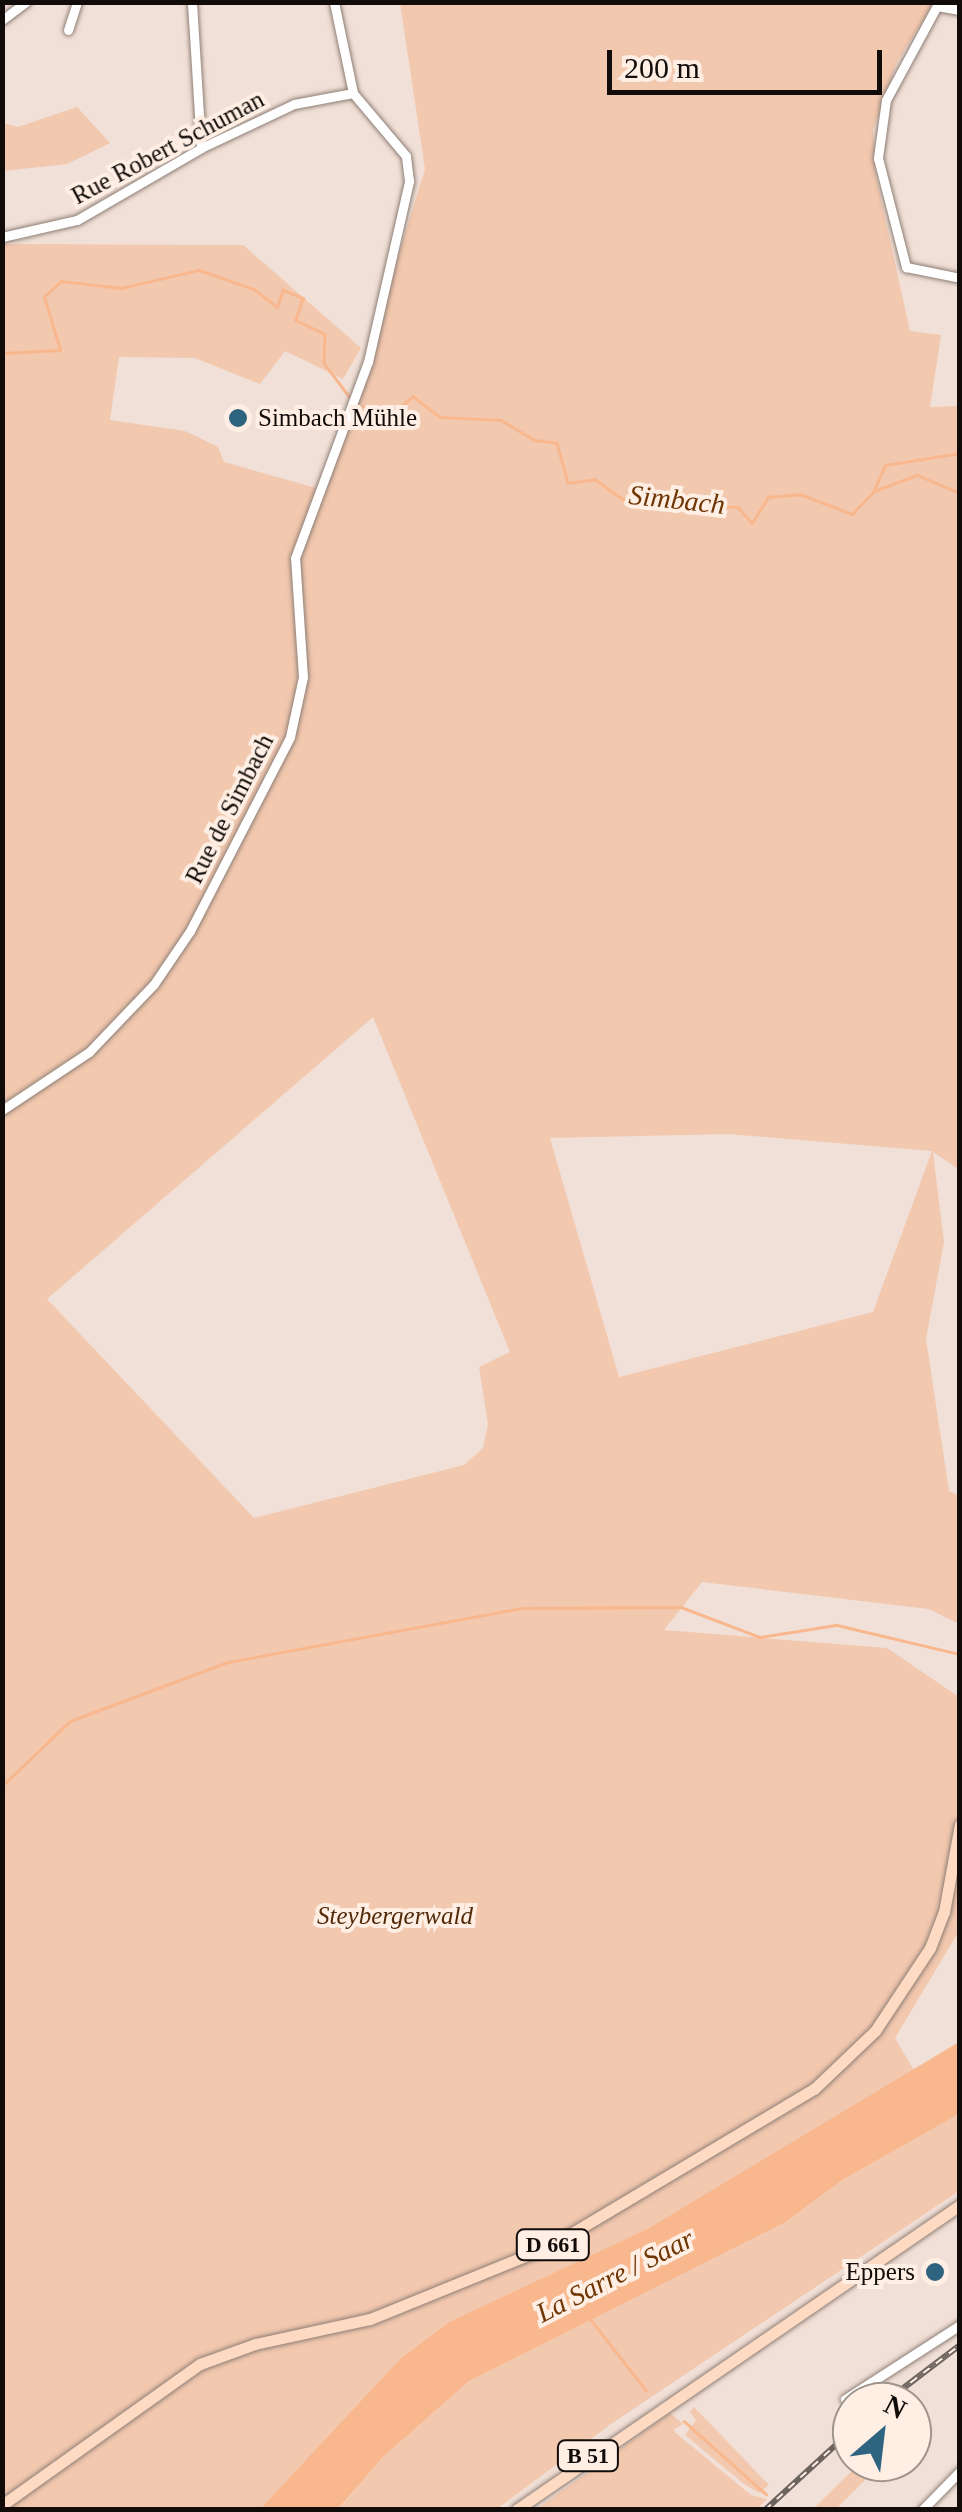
<!DOCTYPE html>
<meta charset="utf-8">
<style>
body{margin:0}
#map{position:relative;width:962px;height:2512px;overflow:hidden;background:#f1e0d7;font-family:"Times New Roman",serif}
div>[style]{position:absolute}
[style*='--x']{left:calc(var(--x)*1px);top:calc(var(--y)*1px);width:calc(var(--w)*1px);rotate:calc(var(--a)*1deg)}
.green>*{inset:0;background:#f2c8ae}
.water>*{inset:0;background:#f9b78e}
.stream>*{height:2.5px;margin:-1.25px;padding:0 1.25px;transform-origin:1.25px;border-radius:1.25px;background:#f9b78e}
.roads{filter:drop-shadow(0 0 2px #8e7f76) drop-shadow(0 0 2px #8e7f76)}
.minor>*{height:9px;margin:-4.5px;padding:0 4.5px;transform-origin:4.5px;border-radius:4.5px;background:#fff}
.major>*{height:11px;margin:-5.5px;padding:0 5.5px;transform-origin:5.5px;border-radius:5.5px;background:#fedac2}
.rail>*{height:6px;margin-top:-3px;transform-origin:0;background:repeating-linear-gradient(90deg,#feeee4 0 8px,#6d635e 0 16px);box-sizing:border-box;border-block:2px solid #6d635e}
.dots>*{width:28px;height:28px;translate:-50% -50%;box-sizing:border-box;border:5px solid #feeee4;border-radius:50%}
span{translate:-50% -50%;white-space:nowrap;text-align:center;line-height:1.15;-webkit-text-stroke:8px #feeee4;paint-order:stroke}
.shield-label span{padding:2px 8px;background:#feeee4;border:2px solid;border-radius:8px;-webkit-text-stroke-width:0}
.shield-label{font-size:22px;color:#110c09;font-weight:700}
.street-label{font-size:25px;color:#110c09}
.poi-label{font-size:25px;color:#110c09}
.left{translate:0 -50%;text-align:left}
.right{translate:-100% -50%;text-align:right}
.park-label{font-size:25px;color:#522909;font-style:italic}
.water-label{font-size:28px;color:#6f3502;font-style:italic}
.frame{position:absolute;inset:0;border:5px solid #110c09;pointer-events:none}
.north{position:absolute;left:832px;top:2382px;width:100px;height:100px;box-sizing:border-box;background:#feeee4;border:2px solid #9f948c;border-radius:50%;rotate:28deg;font-size:28px;font-weight:700;line-height:40px;text-align:center;color:#110c09}
.north::after{content:'';display:block;margin:auto;width:35px;height:45px;background:#2f6480;clip-path:polygon(50% 0,100% 100%,50% 72%,0 100%)}
.scale{position:absolute;left:607px;top:50px;width:275px;height:45px;box-sizing:border-box;border:5px solid #110c09;border-top:0;padding-left:12px;font-size:30px;line-height:35px;white-space:nowrap;color:#110c09;-webkit-text-stroke:8px #feeee4;paint-order:stroke}
</style>
<div id="map">
<div class="green">
<i style="clip-path:polygon(evenodd,400px 3px,934px 3px,897px 62px,873px 129px,876px 177px,910px 331px,941px 335px,930px 407px,959px 406px,960px 1170px,933px 1152px,944px 1242px,926px 1339px,949px 1491px,958px 1495px,959px 1412px,959px 1624px,929px 1609px,702px 1582px,664px 1630px,887px 1648px,959px 1697px,959px 1931px,895px 2038px,915px 2072px,649px 2228px,449px 2322px,400px 2359px,260px 2509px,3px 2509px,3px 244px,243px 245px,361px 348px,343px 379px,285px 351px,260px 384px,195px 358px,119px 357px,110px 420px,185px 431px,218px 447px,224px 462px,316px 488px,354px 400px,425px 169px,400px 3px,373px 1017px,510px 1352px,479px 1367px,488px 1424px,483px 1448px,464px 1465px,254px 1518px,47px 1299px,373px 1017px,400px 3px,728px 1134px,932px 1151px,873px 1312px,619px 1377px,550px 1138px,728px 1134px)"></i>
<i style="clip-path:polygon(77px 107px,110px 143px,67px 164px,3px 171px,3px 123px,18px 127px)"></i>
<i style="clip-path:polygon(959px 2114px,959px 2191px,611px 2424px,497px 2509px,338px 2510px,383px 2457px,469px 2381px,784px 2223px,844px 2179px)"></i>
<i style="clip-path:polygon(694px 2407px,769px 2485px,759px 2493px,744px 2484px,685px 2435px,696px 2420px,690px 2412px)"></i>
<i style="clip-path:polygon(670px 2413px,683px 2424px,673px 2430px,677px 2434px,751px 2495px,767px 2499px,756px 2510px,537px 2509px)"></i>
<i style="clip-path:polygon(861px 2462px,883px 2462px,836px 2509px,813px 2509px)"></i>
</div>
<div class="water">
<i style="clip-path:polygon(959px 2042px,959px 2114px,844px 2179px,784px 2223px,469px 2381px,383px 2457px,338px 2509px,260px 2509px,400px 2359px,449px 2322px,649px 2228px)"></i>
</div>
<div class="stream">
<i style="--x:2;--y:353;--w:58;--a:-3"></i>
<i style="--x:60;--y:350;--w:55;--a:-106.8"></i>
<i style="--x:44;--y:297;--w:23;--a:-43"></i>
<i style="--x:61;--y:281;--w:60;--a:6.7"></i>
<i style="--x:121;--y:288;--w:80;--a:-13"></i>
<i style="--x:199;--y:270;--w:58;--a:19.1"></i>
<i style="--x:254;--y:289;--w:29;--a:38"></i>
<i style="--x:277;--y:307;--w:18;--a:-71"></i>
<i style="--x:283;--y:290;--w:22;--a:22"></i>
<i style="--x:303;--y:298;--w:23;--a:108"></i>
<i style="--x:296;--y:320;--w:32;--a:26"></i>
<i style="--x:325;--y:334;--w:29;--a:92"></i>
<i style="--x:324;--y:363;--w:41;--a:52.9"></i>
<i style="--x:363;--y:406;--w:38;--a:29"></i>
<i style="--x:396;--y:424;--w:17;--a:-77"></i>
<i style="--x:400;--y:407;--w:17;--a:-40"></i>
<i style="--x:413;--y:396;--w:34;--a:38"></i>
<i style="--x:440;--y:417;--w:61;--a:2.8"></i>
<i style="--x:501;--y:420;--w:39;--a:31"></i>
<i style="--x:534;--y:440;--w:23;--a:7"></i>
<i style="--x:557;--y:443;--w:41;--a:74.6"></i>
<i style="--x:568;--y:483;--w:27;--a:-8"></i>
<i style="--x:595;--y:479;--w:34;--a:36"></i>
<i style="--x:623;--y:499;--w:36;--a:8"></i>
<i style="--x:659;--y:504;--w:79;--a:2.2"></i>
<i style="--x:738;--y:507;--w:21;--a:49"></i>
<i style="--x:752;--y:523;--w:31;--a:-58"></i>
<i style="--x:768;--y:497;--w:32;--a:-5"></i>
<i style="--x:800;--y:494;--w:56;--a:21"></i>
<i style="--x:852;--y:514;--w:32;--a:-46"></i>
<i style="--x:874;--y:491;--w:46;--a:-20.4"></i>
<i style="--x:917;--y:475;--w:47;--a:22.7"></i>
<i style="--x:874;--y:490;--w:27;--a:-66"></i>
<i style="--x:885;--y:465;--w:76;--a:-9.1"></i>
<i style="--x:2;--y:1786;--w:94;--a:-43.7"></i>
<i style="--x:70;--y:1721;--w:169;--a:-20.5"></i>
<i style="--x:228;--y:1662;--w:300;--a:-10.4"></i>
<i style="--x:523;--y:1608;--w:158;--a:-0.4"></i>
<i style="--x:681;--y:1607;--w:85;--a:20.8"></i>
<i style="--x:760;--y:1637;--w:78;--a:-8.9"></i>
<i style="--x:837;--y:1625;--w:126;--a:13.3"></i>
<i style="--x:591;--y:2320;--w:89;--a:51.8"></i>
<i style="--x:684;--y:2421;--w:110;--a:41.7"></i>
</div>
<div class="roads">
<div class="minor">
<i style="--x:939;--y:2;--w:111;--a:118.4"></i>
<i style="--x:886;--y:100;--w:59;--a:97.9"></i>
<i style="--x:878;--y:158;--w:113;--a:75.6"></i>
<i style="--x:906;--y:267;--w:55;--a:11.5"></i>
<i style="--x:192;--y:3;--w:145;--a:86.4"></i>
<i style="--x:937;--y:6;--w:23;--a:10"></i>
<i style="--x:2;--y:20;--w:30;--a:-37"></i>
<i style="--x:68;--y:30;--w:29;--a:-72"></i>
<i style="--x:2;--y:237;--w:77;--a:-12.8"></i>
<i style="--x:77;--y:220;--w:143;--a:-30.1"></i>
<i style="--x:201;--y:148;--w:103;--a:-25.3"></i>
<i style="--x:294;--y:104;--w:60;--a:-10.6"></i>
<i style="--x:2;--y:1110;--w:105;--a:-33.7"></i>
<i style="--x:89;--y:1052;--w:94;--a:-46.3"></i>
<i style="--x:154;--y:984;--w:64;--a:-55.8"></i>
<i style="--x:190;--y:931;--w:218;--a:-62.7"></i>
<i style="--x:290;--y:737;--w:61;--a:-77.8"></i>
<i style="--x:303;--y:677;--w:119;--a:-93.8"></i>
<i style="--x:295;--y:558;--w:209;--a:-69.6"></i>
<i style="--x:368;--y:362;--w:186;--a:-77.2"></i>
<i style="--x:409;--y:181;--w:25;--a:-97"></i>
<i style="--x:406;--y:156;--w:82;--a:-130.1"></i>
<i style="--x:353;--y:93;--w:93;--a:-101.8"></i>
<i style="--x:845;--y:2399;--w:137;--a:-32.8"></i>
<i style="--x:922;--y:2510;--w:54;--a:-45.7"></i>
</div>
<div class="major">
<i style="--x:2;--y:2505;--w:243;--a:-35.5"></i>
<i style="--x:200;--y:2364;--w:59;--a:-20"></i>
<i style="--x:255;--y:2344;--w:118;--a:-12.3"></i>
<i style="--x:370;--y:2319;--w:196;--a:-22.1"></i>
<i style="--x:552;--y:2245;--w:305;--a:-30.8"></i>
<i style="--x:814;--y:2089;--w:84;--a:-43.6"></i>
<i style="--x:875;--y:2031;--w:100;--a:-56.5"></i>
<i style="--x:930;--y:1948;--w:39;--a:-69"></i>
<i style="--x:944;--y:1912;--w:89;--a:-79.7"></i>
<i style="--x:516;--y:2510;--w:539;--a:-34.49"></i>
</div>
</div>
<div class="rail">
<i style="--x:885;--y:2402;--w:94;--a:-37.2"></i>
<i style="--x:765;--y:2510;--w:118;--a:-42.6"></i>
</div>
<div class="dots">
<i style="left:238px;top:418px;background:#2f6480"></i>
<i style="left:935px;top:2272px;background:#2f6480"></i>
</div>
<div class="shield-label">
<span style="left:553px;top:2245px">D 661</span>
<span style="left:588px;top:2456px">B 51</span>
</div>
<div class="street-label">
<span style="left:168px;top:148px;rotate:-28deg">Rue Robert Schuman</span>
<span style="left:230px;top:809px;rotate:-63deg">Rue de Simbach</span>
</div>
<div class="poi-label">
<span class="left" style="left:258px;top:418px">Simbach Mühle</span>
<span class="right" style="left:915px;top:2272px">Eppers</span>
</div>
<div class="park-label">
<span style="left:395px;top:1916px">Steybergerwald</span>
</div>
<div class="water-label">
<span style="left:677px;top:500px;rotate:6deg">Simbach</span>
<span style="left:615px;top:2276px;rotate:-27deg">La Sarre / Saar</span>
</div>
<div class="frame"></div>
<div class="north">N</div>
<div class="scale">200 m</div>
</div>
